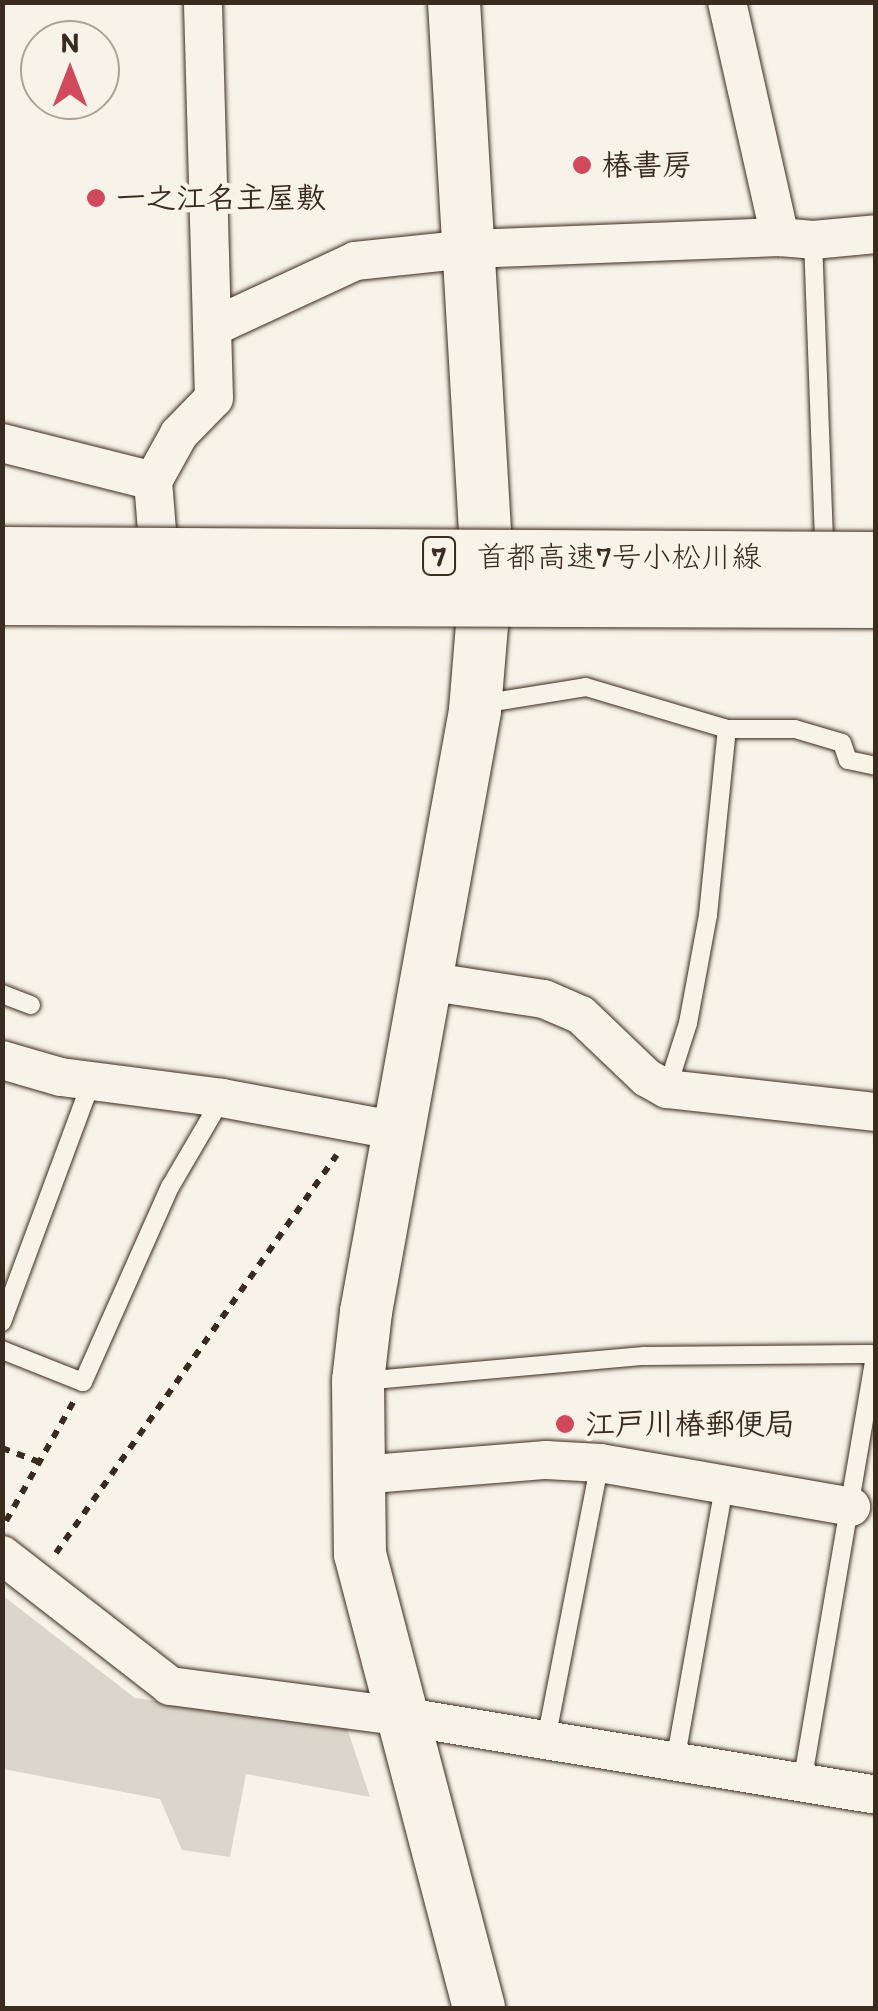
<!DOCTYPE html>
<meta charset="utf-8">
<style>
body{margin:0}
#map{position:relative;width:878px;height:2011px;overflow:hidden;background:#f7f3e8;font-family:Itim,"Klee One",sans-serif}
div>[style]{position:absolute}
[style*='--x']{left:calc(var(--x)*1px);top:calc(var(--y)*1px);width:calc(var(--w)*1px);rotate:calc(var(--a)*1deg)}
.green>*{inset:0;background:#dbd6cb}
.path>*{height:6px;margin-top:-3px;transform-origin:0;background:repeating-linear-gradient(90deg,#3b2a1e 0 8px,transparent 0 16px)}
.roads{filter:drop-shadow(0 0 2px #3b2a1e) drop-shadow(0 0 2px #3b2a1e)}
.lane>*{height:18px;margin:-9px;padding:0 9px;transform-origin:9px;border-radius:9px;background:#f7f3e8}
.street>*{height:38px;margin:-19px;padding:0 19px;transform-origin:19px;border-radius:19px;background:#f7f3e8}
.secondary>*{height:52px;margin:-26px;padding:0 26px;transform-origin:26px;border-radius:26px;background:#f7f3e8}
.bridges{filter:drop-shadow(0 0 2px #3b2a1e) drop-shadow(0 0 2px #3b2a1e)}
.highway-bridge>*{height:55px;margin:-27.5px;padding:0 27.5px;transform-origin:27.5px;border-radius:27.5px;background:#f7f3e8}
.dots>*{width:28px;height:28px;translate:-50% -50%;box-sizing:border-box;border:5px solid #f7f3e8;border-radius:50%}
span{translate:-50% -50%;white-space:nowrap;text-align:center;line-height:1.15;-webkit-text-stroke:10px #f7f3e8;paint-order:stroke}
.shield-label span{padding:2px 8px;background:#f7f3e8;border:2px solid;border-radius:8px;-webkit-text-stroke-width:0}
.shield-label{font-size:28px;color:#3b2a1e;font-weight:700}
.poi-label{font-size:30px;color:#3b2a1e;font-weight:700}
.left{translate:0 -50%;text-align:left}
.street-label{font-size:30px;color:#3b2a1e}
.frame{position:absolute;inset:0;border:5px solid #3b2a1e;pointer-events:none}
.north{position:absolute;left:20px;top:20px;width:100px;height:100px;box-sizing:border-box;background:#f7f3e8;border:2px solid #aca397;border-radius:50%;rotate:0deg;font-size:28px;font-weight:700;line-height:40px;text-align:center;color:#3b2a1e}
.north::after{content:'';display:block;margin:auto;width:35px;height:45px;background:#d1495b;clip-path:polygon(50% 0,100% 100%,50% 72%,0 100%)}
</style>
<div id="map">
<div class="green">
<i style="clip-path:polygon(2px 1595px,135px 1698px,347px 1728px,370px 1797px,246px 1774px,230px 1857px,182px 1850px,160px 1799px,3px 1769px)"></i>
</div>
<div class="path">
<i style="--x:2;--y:1448;--w:43;--a:20.6"></i>
<i style="--x:6;--y:1521;--w:138;--a:-60.5"></i>
<i style="--x:56;--y:1553;--w:487;--a:-54.8"></i>
</div>
<div class="roads">
<div class="lane">
<i style="--x:813;--y:240;--w:294;--a:87.9"></i>
<i style="--x:481;--y:704;--w:106;--a:-9.2"></i>
<i style="--x:586;--y:687;--w:147;--a:16.6"></i>
<i style="--x:727;--y:729;--w:68;--a:0"></i>
<i style="--x:795;--y:729;--w:49;--a:16.6"></i>
<i style="--x:842;--y:743;--w:18;--a:71"></i>
<i style="--x:848;--y:760;--w:29;--a:12"></i>
<i style="--x:2;--y:994;--w:31;--a:21"></i>
<i style="--x:667;--y:1089;--w:69;--a:-72.3"></i>
<i style="--x:688;--y:1023;--w:110;--a:-79.5"></i>
<i style="--x:708;--y:915;--w:187;--a:-84.2"></i>
<i style="--x:2;--y:1322;--w:258;--a:-69.6"></i>
<i style="--x:2;--y:1350;--w:87;--a:21.6"></i>
<i style="--x:83;--y:1382;--w:214;--a:-66"></i>
<i style="--x:170;--y:1187;--w:103;--a:-59.7"></i>
<i style="--x:362;--y:1381;--w:283;--a:-5.1"></i>
<i style="--x:644;--y:1356;--w:232;--a:-0.5"></i>
<i style="--x:546;--y:1740;--w:282;--a:-79"></i>
<i style="--x:675;--y:1762;--w:280;--a:-79.9"></i>
<i style="--x:802;--y:1783;--w:435;--a:-80.3"></i>
</div>
<div class="street">
<i style="--x:727;--y:2;--w:241;--a:77.3"></i>
<i style="--x:213;--y:327;--w:157;--a:-24.9"></i>
<i style="--x:355;--y:261;--w:116;--a:-6"></i>
<i style="--x:470;--y:249;--w:310;--a:-2.2"></i>
<i style="--x:780;--y:237;--w:33;--a:5"></i>
<i style="--x:813;--y:240;--w:63;--a:-5.4"></i>
<i style="--x:2;--y:443;--w:156;--a:14.1"></i>
<i style="--x:153;--y:481;--w:50;--a:85.4"></i>
<i style="--x:153;--y:481;--w:54;--a:-61"></i>
<i style="--x:179;--y:434;--w:50;--a:-45.8"></i>
<i style="--x:214;--y:398;--w:396;--a:-91.6"></i>
<i style="--x:426;--y:981;--w:119;--a:8.7"></i>
<i style="--x:544;--y:999;--w:40;--a:23.4"></i>
<i style="--x:581;--y:1015;--w:91;--a:43.7"></i>
<i style="--x:647;--y:1078;--w:23;--a:29"></i>
<i style="--x:667;--y:1089;--w:210;--a:6.3"></i>
<i style="--x:2;--y:1060;--w:61;--a:16.1"></i>
<i style="--x:61;--y:1077;--w:162;--a:7.4"></i>
<i style="--x:222;--y:1098;--w:179;--a:10.6"></i>
<i style="--x:359;--y:1475;--w:188;--a:-4.6"></i>
<i style="--x:546;--y:1460;--w:54;--a:3.2"></i>
<i style="--x:600;--y:1463;--w:255;--a:9.9"></i>
<i style="--x:2;--y:1555;--w:213;--a:37.9"></i>
<i style="--x:170;--y:1686;--w:238;--a:7.5"></i>
<i style="--x:406;--y:1717;--w:476;--a:9.4"></i>
</div>
<div class="secondary">
<i style="--x:454;--y:2;--w:531;--a:86.65"></i>
<i style="--x:485;--y:532;--w:93;--a:91.8"></i>
<i style="--x:482;--y:625;--w:86;--a:94.7"></i>
<i style="--x:475;--y:711;--w:611;--a:100.28"></i>
<i style="--x:366;--y:1312;--w:69;--a:96.6"></i>
<i style="--x:358;--y:1381;--w:94;--a:89.4"></i>
<i style="--x:359;--y:1475;--w:79;--a:89.3"></i>
<i style="--x:360;--y:1554;--w:469;--a:75.3"></i>
</div>
</div>
<div class="bridges">
<div class="highway-bridge">
<i style="--x:2;--y:554;--w:874;--a:0.33"></i>
<i style="--x:2;--y:597;--w:874;--a:0.2"></i>
</div>
</div>
<div class="dots">
<i style="left:582px;top:165px;background:#d1495b"></i>
<i style="left:96px;top:198px;background:#d1495b"></i>
<i style="left:565px;top:1424px;background:#d1495b"></i>
</div>
<div class="shield-label">
<span style="left:439px;top:556px">7</span>
</div>
<div class="poi-label">
<span class="left" style="left:602px;top:165px">椿書房</span>
<span class="left" style="left:116px;top:198px">一之江名主屋敷</span>
<span class="left" style="left:585px;top:1424px">江戸川椿郵便局</span>
</div>
<div class="street-label">
<span style="left:619px;top:557px">首都高速7号小松川線</span>
</div>
<div class="frame"></div>
<div class="north">N</div>
</div>
